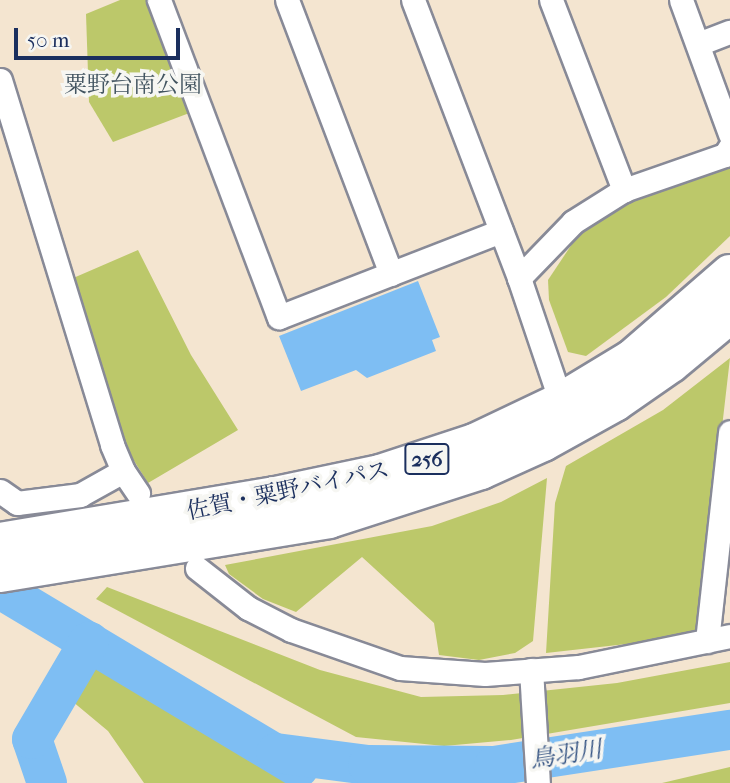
<!DOCTYPE html>
<meta charset="utf-8">
<style>
body{margin:0}
#map{position:relative;width:730px;height:783px;overflow:hidden;background:#f4e5d0;font-family:"IM FELL French Canon","Noto Serif JP",serif}
div>[style]{position:absolute}
[style*='--x']{left:calc(var(--x)*1px);top:calc(var(--y)*1px);width:calc(var(--w)*1px);rotate:calc(var(--a)*1deg)}
.green>*{inset:0;background:#bcc86a}
.water>*{inset:0;background:#7ebef3}
.river>*{height:40px;margin:-20px;padding:0 20px;transform-origin:20px;border-radius:20px;background:#7ebef3}
.roads{filter:drop-shadow(2px 0 #888a97) drop-shadow(-2px 0 #888a97) drop-shadow(0 2px #888a97) drop-shadow(0 -2px #888a97)}
.street>*{height:23px;margin:-11.5px;padding:0 11.5px;transform-origin:11.5px;border-radius:11.5px;background:#fff}
.highway>*{height:38px;margin:-19px;padding:0 19px;transform-origin:19px;border-radius:19px;background:#fff}
span{translate:-50% -50%;white-space:nowrap;text-align:center;line-height:1.15;-webkit-text-stroke:7px #f6f6f2;paint-order:stroke}
.shield-label span{padding:2px 5px;background:#f6f6f2;border:2px solid;border-radius:5px;-webkit-text-stroke-width:0}
.shield-label{font-size:21px;color:#1b2f5e;font-weight:700}
.park-label{font-size:23px;color:#435561}
.street-label{font-size:23px;color:#1b2f5e}
.water-label{font-size:24px;color:#345383;font-style:italic}
.scale{position:absolute;left:14px;top:28px;width:166px;height:32px;box-sizing:border-box;border:4px solid #1b2f5e;border-top:0;padding-left:9px;font-size:21px;line-height:24px;white-space:nowrap;color:#1b2f5e;-webkit-text-stroke:5px #f6f6f2;paint-order:stroke}
</style>
<div id="map">
<div class="green">
<i style="clip-path:polygon(120px 0,146px 0,192px 112px,113px 142px,89px 102px,86px 14px)"></i>
<i style="clip-path:polygon(730px 165px,730px 236px,666px 297px,586px 356px,568px 352px,549px 300px,548px 280px,580px 232px,642px 194px)"></i>
<i style="clip-path:polygon(138px 250px,191px 355px,238px 430px,148px 483px,119px 437px,71px 279px)"></i>
<i style="clip-path:polygon(730px 358px,698px 636px,546px 653px,555px 503px,566px 466px,663px 410px)"></i>
<i style="clip-path:polygon(547px 478px,533px 641px,515px 653px,479px 660px,439px 655px,434px 623px,362px 557px,296px 612px,263px 599px,229px 574px,225px 565px,432px 526px,501px 502px)"></i>
<i style="clip-path:polygon(107px 587px,320px 670px,421px 697px,503px 695px,617px 683px,730px 662px,730px 703px,511px 740px,444px 746px,356px 737px,96px 599px)"></i>
<i style="clip-path:polygon(93px 666px,219px 726px,311px 783px,144px 783px,108px 731px,72px 701px)"></i>
<i style="clip-path:polygon(730px 767px,730px 783px,662px 783px)"></i>
</div>
<div class="water">
<i style="clip-path:polygon(418px 281px,440px 337px,432px 340px,436px 351px,367px 378px,356px 370px,301px 391px,279px 336px)"></i>
</div>
<div class="river">
<i style="--x:0;--y:589;--w:348;--a:30.9"></i>
<i style="--x:276;--y:753;--w:93;--a:7.4"></i>
<i style="--x:368;--y:765;--w:126;--a:0.5"></i>
<i style="--x:494;--y:766;--w:239;--a:-8.7"></i>
<i style="--x:47;--y:783;--w:46;--a:-108.8"></i>
<i style="--x:32;--y:739;--w:113;--a:-59.6"></i>
</div>
<div class="roads">
<div class="street">
<i style="--x:159;--y:0;--w:339;--a:69.3"></i>
<i style="--x:279;--y:317;--w:238;--a:-21.2"></i>
<i style="--x:287;--y:0;--w:293;--a:69.2"></i>
<i style="--x:413;--y:0;--w:298;--a:69.1"></i>
<i style="--x:551;--y:0;--w:204;--a:69"></i>
<i style="--x:681;--y:0;--w:143;--a:69.9"></i>
<i style="--x:698;--y:44;--w:34;--a:-21"></i>
<i style="--x:0;--y:80;--w:382;--a:72.9"></i>
<i style="--x:112;--y:445;--w:28;--a:67"></i>
<i style="--x:123;--y:471;--w:27;--a:56"></i>
<i style="--x:561;--y:402;--w:131;--a:-108.7"></i>
<i style="--x:519;--y:278;--w:78;--a:-46"></i>
<i style="--x:573;--y:222;--w:60;--a:-32.1"></i>
<i style="--x:624;--y:190;--w:107;--a:-19.1"></i>
<i style="--x:725;--y:155;--w:9;--a:-58"></i>
<i style="--x:0;--y:491;--w:21;--a:35"></i>
<i style="--x:17;--y:503;--w:64;--a:-7.2"></i>
<i style="--x:80;--y:495;--w:49;--a:-29.2"></i>
<i style="--x:197;--y:568;--w:65;--a:38.1"></i>
<i style="--x:248;--y:608;--w:48;--a:27.1"></i>
<i style="--x:291;--y:630;--w:115;--a:19.2"></i>
<i style="--x:400;--y:668;--w:85;--a:4"></i>
<i style="--x:485;--y:674;--w:94;--a:-4.3"></i>
<i style="--x:579;--y:667;--w:154;--a:-11.6"></i>
<i style="--x:707;--y:641;--w:210;--a:-83.7"></i>
<i style="--x:531;--y:670;--w:113;--a:86.5"></i>
</div>
<div class="highway">
<i style="--x:0;--y:542;--w:279;--a:-9.5"></i>
<i style="--x:275;--y:496;--w:107;--a:-11.8"></i>
<i style="--x:380;--y:474;--w:100;--a:-18.1"></i>
<i style="--x:475;--y:443;--w:95;--a:-25.5"></i>
<i style="--x:561;--y:402;--w:83;--a:-31.2"></i>
<i style="--x:632;--y:359;--w:130;--a:-40.9"></i>
<i style="--x:0;--y:573;--w:333;--a:-9.3"></i>
<i style="--x:329;--y:519;--w:160;--a:-17.9"></i>
<i style="--x:481;--y:470;--w:68;--a:-24.3"></i>
<i style="--x:543;--y:442;--w:82;--a:-29.1"></i>
<i style="--x:615;--y:402;--w:68;--a:-34.9"></i>
<i style="--x:671;--y:363;--w:77;--a:-39.7"></i>
</div>
</div>
<div class="shield-label">
<span style="left:427px;top:459px">256</span>
</div>
<div class="park-label">
<span style="left:133px;top:85px">粟野台南公園</span>
</div>
<div class="street-label">
<span style="left:288px;top:491px;rotate:-12deg">佐賀・粟野バイパス</span>
</div>
<div class="water-label">
<span style="left:566px;top:755px;rotate:-9deg">鳥羽川</span>
</div>
<div class="scale">50 m</div>
</div>
